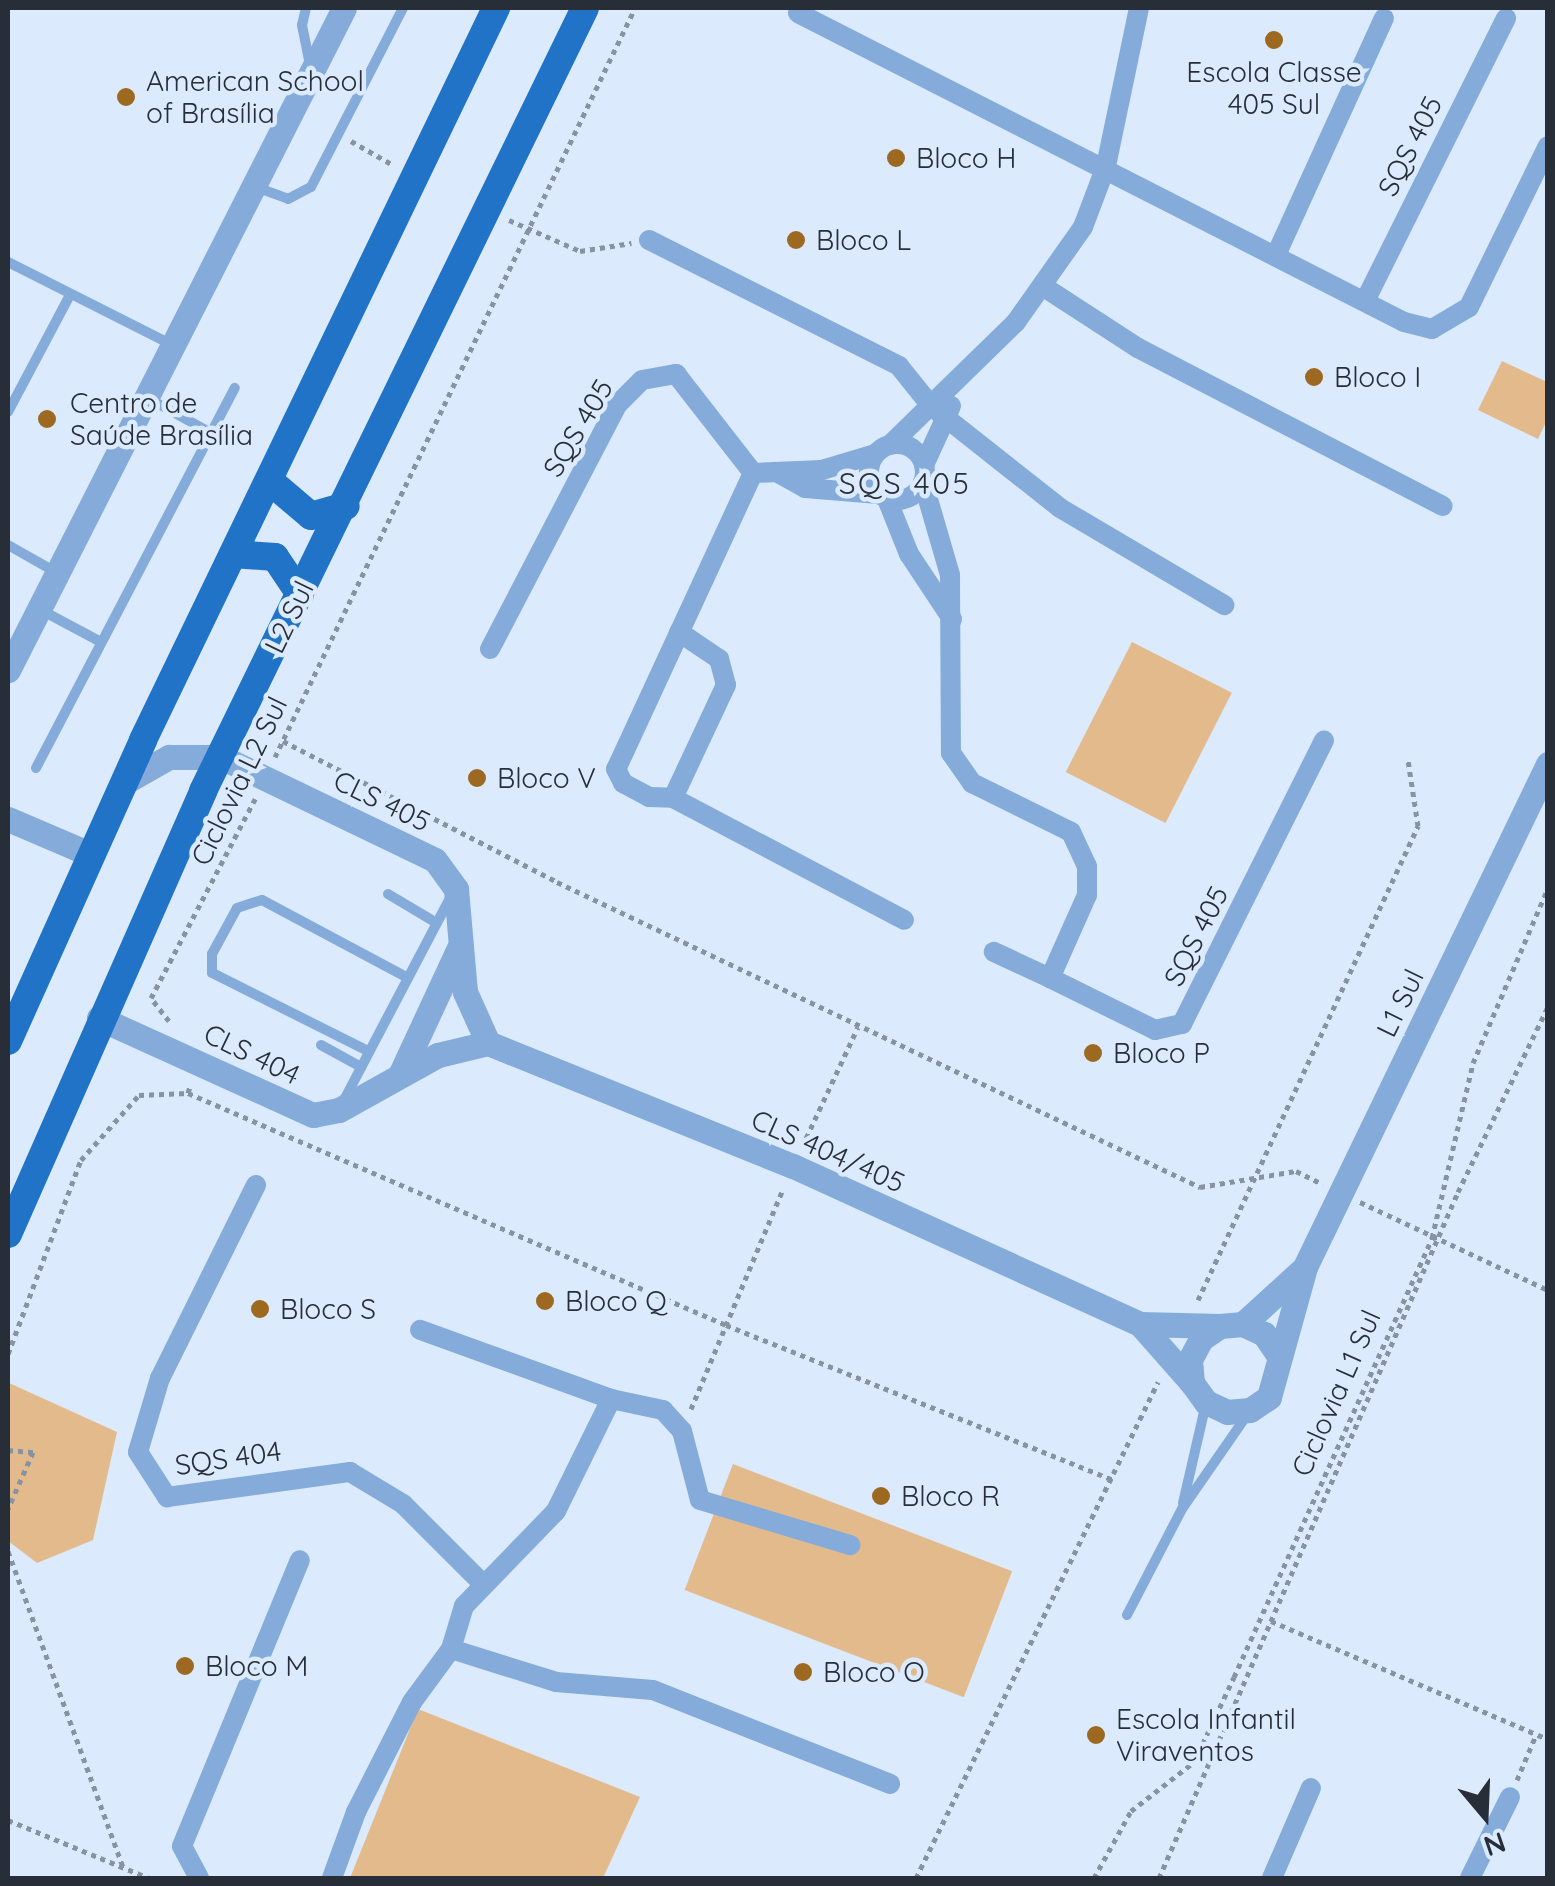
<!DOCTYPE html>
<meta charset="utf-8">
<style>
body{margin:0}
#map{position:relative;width:1555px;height:1886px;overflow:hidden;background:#dbeafc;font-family:Quicksand,sans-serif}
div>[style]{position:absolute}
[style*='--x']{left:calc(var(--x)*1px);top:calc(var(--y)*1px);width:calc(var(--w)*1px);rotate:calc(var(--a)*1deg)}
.green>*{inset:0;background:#e3ba8c;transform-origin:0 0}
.path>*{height:5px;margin-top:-2.5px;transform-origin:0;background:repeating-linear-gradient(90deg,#8893a1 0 5px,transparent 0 10px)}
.service>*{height:10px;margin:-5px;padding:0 5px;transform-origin:5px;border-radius:5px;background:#84abd9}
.minor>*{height:20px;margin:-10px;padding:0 10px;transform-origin:10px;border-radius:10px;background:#84abd9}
.minor>.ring{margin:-10px;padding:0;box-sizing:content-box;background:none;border:20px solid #84abd9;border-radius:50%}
.tertiary>*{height:25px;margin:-12.5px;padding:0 12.5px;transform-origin:12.5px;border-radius:12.5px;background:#84abd9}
.primary>*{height:28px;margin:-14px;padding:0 14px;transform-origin:14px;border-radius:14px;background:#2073c6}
.dots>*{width:28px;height:28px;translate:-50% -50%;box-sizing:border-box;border:5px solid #dbeafc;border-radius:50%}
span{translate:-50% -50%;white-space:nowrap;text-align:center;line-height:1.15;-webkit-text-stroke:9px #dbeafc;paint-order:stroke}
.poi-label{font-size:28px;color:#272e37}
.left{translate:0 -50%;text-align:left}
.street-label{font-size:28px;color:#272e37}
.neighbourhood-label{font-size:30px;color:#272e37;letter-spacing:2.5px}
.frame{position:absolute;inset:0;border:10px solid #272e37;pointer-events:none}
.north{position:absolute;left:1435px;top:1766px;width:100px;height:100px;-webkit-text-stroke:8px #dbeafc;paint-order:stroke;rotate:161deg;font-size:28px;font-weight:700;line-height:40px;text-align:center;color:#272e37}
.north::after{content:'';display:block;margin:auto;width:35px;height:45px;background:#272e37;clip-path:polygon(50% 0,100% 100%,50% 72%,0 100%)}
</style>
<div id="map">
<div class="green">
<i style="clip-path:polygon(1502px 361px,1547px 382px,1547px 420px,1538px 439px,1478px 410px)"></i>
<i style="left:1132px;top:642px;width:112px;height:146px;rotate:27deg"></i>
<i style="clip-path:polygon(9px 1383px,117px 1432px,93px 1540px,37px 1563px,8px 1541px)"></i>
<i style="left:733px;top:1464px;width:299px;height:135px;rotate:21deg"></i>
<i style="clip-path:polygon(418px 1709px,640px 1797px,603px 1878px,350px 1878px)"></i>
</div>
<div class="path">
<i style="--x:351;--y:141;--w:48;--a:29.7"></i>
<i style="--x:509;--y:220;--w:77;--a:23.6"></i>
<i style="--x:580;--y:251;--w:52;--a:-8.9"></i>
<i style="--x:283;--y:741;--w:308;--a:27.2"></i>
<i style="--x:557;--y:882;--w:712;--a:25.38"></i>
<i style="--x:1200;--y:1187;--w:97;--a:-9.5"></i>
<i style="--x:1296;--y:1171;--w:30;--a:26"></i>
<i style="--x:275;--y:757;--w:831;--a:-64.33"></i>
<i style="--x:169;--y:1021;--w:29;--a:-128"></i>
<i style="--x:151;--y:998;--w:225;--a:-62.4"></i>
<i style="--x:188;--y:1093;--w:586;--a:23.33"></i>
<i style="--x:726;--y:1325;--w:416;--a:21.8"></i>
<i style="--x:802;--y:1147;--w:132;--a:-65"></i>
<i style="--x:1360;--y:1202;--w:208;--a:25.1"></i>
<i style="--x:1198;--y:1300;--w:523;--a:-65.1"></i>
<i style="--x:1418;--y:826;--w:67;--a:-98.6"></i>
<i style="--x:8;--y:1354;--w:207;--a:-69.4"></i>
<i style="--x:81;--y:1160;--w:87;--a:-48.3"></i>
<i style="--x:139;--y:1095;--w:49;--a:-2.3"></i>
<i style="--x:188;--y:1093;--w:7;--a:-74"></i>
<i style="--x:691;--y:1409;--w:238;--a:-67.3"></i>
<i style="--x:8;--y:1450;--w:25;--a:5"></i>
<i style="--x:33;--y:1452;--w:62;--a:113.7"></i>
<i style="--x:8;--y:1551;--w:336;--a:70"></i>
<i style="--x:1271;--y:1621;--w:301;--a:23.1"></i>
<i style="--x:1517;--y:1780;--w:49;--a:-67.1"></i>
<i style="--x:8;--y:1820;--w:152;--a:22.4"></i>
<i style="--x:916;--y:1878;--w:552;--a:-63.99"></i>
<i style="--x:1094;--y:1878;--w:77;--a:-61.1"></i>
<i style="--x:1131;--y:1811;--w:80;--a:-37.9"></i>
<i style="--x:1194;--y:1762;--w:94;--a:-64.8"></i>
<i style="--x:1234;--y:1677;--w:482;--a:-65.7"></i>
<i style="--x:1432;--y:1238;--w:180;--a:-76.8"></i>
<i style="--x:1473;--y:1063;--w:190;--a:-66.8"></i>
<i style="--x:1159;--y:1878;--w:748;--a:-66.45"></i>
<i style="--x:1458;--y:1192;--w:206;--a:-64.1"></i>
</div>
<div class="service">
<i style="--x:306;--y:8;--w:17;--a:103"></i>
<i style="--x:302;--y:25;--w:41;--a:78.7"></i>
<i style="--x:253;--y:186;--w:37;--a:20"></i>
<i style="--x:288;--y:199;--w:26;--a:-28"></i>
<i style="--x:311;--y:187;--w:201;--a:-62.8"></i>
<i style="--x:8;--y:262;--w:182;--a:26.8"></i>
<i style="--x:146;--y:397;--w:74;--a:29"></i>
<i style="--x:8;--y:412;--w:130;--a:-62.1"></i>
<i style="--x:8;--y:545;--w:53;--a:29.5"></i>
<i style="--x:41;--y:610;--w:68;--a:28.1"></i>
<i style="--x:36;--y:768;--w:429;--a:-62.4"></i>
<i style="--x:388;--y:894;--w:55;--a:30.8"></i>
<i style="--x:321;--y:1045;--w:46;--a:28.8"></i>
<i style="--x:368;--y:1051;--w:174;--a:-153.4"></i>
<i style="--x:212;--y:973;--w:19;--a:-90"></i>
<i style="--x:212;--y:954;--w:52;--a:-61.5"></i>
<i style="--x:237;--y:908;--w:26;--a:-18"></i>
<i style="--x:262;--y:900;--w:163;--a:28.1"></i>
<i style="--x:344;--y:1100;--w:228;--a:-62.3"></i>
<i style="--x:1183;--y:1503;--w:103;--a:-77"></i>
<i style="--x:1127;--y:1615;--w:119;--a:-62.6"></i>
<i style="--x:1182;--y:1509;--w:114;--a:-55.3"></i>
</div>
<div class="minor">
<i style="--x:798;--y:13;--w:680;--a:27.02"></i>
<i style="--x:1404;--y:322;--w:29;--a:14"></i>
<i style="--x:1432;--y:329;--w:43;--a:-30.7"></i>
<i style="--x:1469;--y:307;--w:179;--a:-63.9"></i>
<i style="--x:649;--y:240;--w:280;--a:26.7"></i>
<i style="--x:899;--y:366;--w:51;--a:51.3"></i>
<i style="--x:931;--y:406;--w:164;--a:38.3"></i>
<i style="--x:1060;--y:508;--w:191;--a:30.6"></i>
<i style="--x:1276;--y:255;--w:260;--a:-65.5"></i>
<i style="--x:1044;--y:287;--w:112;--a:33"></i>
<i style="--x:1138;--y:348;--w:343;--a:27.4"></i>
<i style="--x:1365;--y:301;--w:316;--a:-63.5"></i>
<i class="ring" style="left:869px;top:444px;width:36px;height:36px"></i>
<i style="--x:890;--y:445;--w:176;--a:-44.3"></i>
<i style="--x:1016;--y:322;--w:116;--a:-54.8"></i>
<i style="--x:1083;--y:227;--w:65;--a:-69.3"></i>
<i style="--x:1106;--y:166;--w:161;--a:-78.2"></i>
<i style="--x:875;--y:454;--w:55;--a:163.2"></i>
<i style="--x:822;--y:470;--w:69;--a:177.5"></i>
<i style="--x:753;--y:473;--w:326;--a:114.8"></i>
<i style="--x:616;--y:769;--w:16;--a:63"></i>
<i style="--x:623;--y:783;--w:30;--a:28"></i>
<i style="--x:649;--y:797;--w:24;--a:2"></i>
<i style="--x:673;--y:798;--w:261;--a:27.8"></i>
<i style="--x:924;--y:465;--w:65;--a:-65.4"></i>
<i style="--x:780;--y:474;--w:29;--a:29"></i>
<i style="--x:805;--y:488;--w:74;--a:4.6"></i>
<i style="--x:923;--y:482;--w:97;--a:73.8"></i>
<i style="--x:950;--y:575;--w:178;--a:89.7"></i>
<i style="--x:951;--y:753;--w:37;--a:55"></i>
<i style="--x:972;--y:783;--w:110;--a:26.3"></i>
<i style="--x:1071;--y:832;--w:38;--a:65"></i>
<i style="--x:1087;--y:866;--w:29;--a:90"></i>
<i style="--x:1087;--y:895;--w:91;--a:114"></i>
<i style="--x:1050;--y:978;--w:62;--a:-155.1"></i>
<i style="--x:887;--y:499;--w:59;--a:68.2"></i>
<i style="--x:909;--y:554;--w:78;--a:56.5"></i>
<i style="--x:490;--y:649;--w:275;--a:-62.5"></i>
<i style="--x:617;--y:405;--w:35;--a:-45"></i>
<i style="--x:642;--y:380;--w:35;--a:-10"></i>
<i style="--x:676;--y:374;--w:125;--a:52.1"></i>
<i style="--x:673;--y:798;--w:125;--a:-64.9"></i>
<i style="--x:726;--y:685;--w:27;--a:-105"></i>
<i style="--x:719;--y:659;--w:48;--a:-146"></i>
<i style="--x:1050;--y:978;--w:117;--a:26.3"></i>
<i style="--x:1155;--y:1030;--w:28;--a:-13"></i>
<i style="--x:1182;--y:1024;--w:317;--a:-63.4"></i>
<i style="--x:256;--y:1185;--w:216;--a:116.4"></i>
<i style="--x:160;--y:1378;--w:77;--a:106.6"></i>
<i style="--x:138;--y:1452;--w:54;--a:57.2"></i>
<i style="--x:167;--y:1497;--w:185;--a:-7.8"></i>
<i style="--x:350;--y:1472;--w:62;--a:31.1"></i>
<i style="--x:403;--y:1504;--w:110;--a:45"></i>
<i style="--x:611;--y:1399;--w:53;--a:11.9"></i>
<i style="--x:663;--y:1410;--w:28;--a:48"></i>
<i style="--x:682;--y:1431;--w:71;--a:75.4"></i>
<i style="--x:700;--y:1500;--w:157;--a:16.7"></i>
<i style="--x:451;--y:1649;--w:110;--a:17.4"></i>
<i style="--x:556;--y:1682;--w:97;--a:4.7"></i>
<i style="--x:653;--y:1690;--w:255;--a:21.6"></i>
<i style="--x:199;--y:1878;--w:36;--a:-118"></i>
<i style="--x:182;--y:1846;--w:309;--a:-67.6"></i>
<i style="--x:332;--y:1878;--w:70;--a:-70"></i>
<i style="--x:356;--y:1812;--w:123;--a:-63"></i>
<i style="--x:412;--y:1702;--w:66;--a:-53.7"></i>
<i style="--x:451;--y:1649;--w:45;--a:-73.2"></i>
<i style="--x:464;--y:1606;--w:132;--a:-45.9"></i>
<i style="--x:556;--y:1511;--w:125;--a:-63.8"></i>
<i style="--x:611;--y:1399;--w:203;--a:-160.1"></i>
<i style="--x:1272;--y:1878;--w:98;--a:-66.6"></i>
<i style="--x:1470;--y:1878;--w:90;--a:-63.7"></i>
</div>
<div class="tertiary">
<i style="--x:8;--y:670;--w:742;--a:-63.09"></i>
<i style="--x:123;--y:783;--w:53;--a:-29.5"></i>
<i style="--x:169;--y:757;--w:52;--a:0"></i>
<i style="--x:221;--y:757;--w:237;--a:25.7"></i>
<i style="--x:435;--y:860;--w:36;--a:54"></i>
<i style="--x:456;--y:889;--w:103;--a:85"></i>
<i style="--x:465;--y:992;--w:56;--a:65.7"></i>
<i style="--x:8;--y:819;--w:89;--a:23.1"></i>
<i style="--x:99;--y:1018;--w:235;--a:24.4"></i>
<i style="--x:313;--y:1115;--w:26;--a:-11"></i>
<i style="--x:339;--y:1110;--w:113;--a:-29.1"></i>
<i style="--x:438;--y:1055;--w:51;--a:-13.5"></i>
<i style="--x:488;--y:1043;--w:329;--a:22"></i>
<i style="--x:793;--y:1166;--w:381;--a:24.5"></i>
<i style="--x:1140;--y:1324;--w:80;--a:1.4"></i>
<i style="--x:400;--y:1075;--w:140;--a:-65.1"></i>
<i style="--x:1140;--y:1324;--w:79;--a:48.6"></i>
<i style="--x:1243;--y:1324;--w:79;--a:-42.4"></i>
<i style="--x:1277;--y:1353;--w:23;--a:-124"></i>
<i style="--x:1264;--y:1334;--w:23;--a:-155"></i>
<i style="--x:1243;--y:1324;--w:23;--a:175"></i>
<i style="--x:1220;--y:1326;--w:23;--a:146"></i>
<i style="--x:1201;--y:1339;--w:24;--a:118"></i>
<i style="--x:1190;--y:1360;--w:23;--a:85"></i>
<i style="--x:1192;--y:1383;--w:24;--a:54"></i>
<i style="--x:1206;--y:1402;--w:23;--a:25"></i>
<i style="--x:1227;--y:1412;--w:23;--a:-5"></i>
<i style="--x:1250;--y:1410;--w:23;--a:-34"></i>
<i style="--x:1269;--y:1397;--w:135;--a:-74.5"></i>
<i style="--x:1305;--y:1267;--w:559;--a:-64.21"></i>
</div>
<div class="primary">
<i style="--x:271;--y:482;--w:52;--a:40.4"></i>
<i style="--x:311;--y:516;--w:36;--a:-16"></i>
<i style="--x:233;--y:554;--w:42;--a:4.1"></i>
<i style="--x:275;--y:557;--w:45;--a:56"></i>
<i style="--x:8;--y:1041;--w:330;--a:-65.8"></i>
<i style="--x:143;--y:740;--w:813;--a:-64.25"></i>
<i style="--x:8;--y:1234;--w:484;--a:-66.2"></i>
<i style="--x:203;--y:791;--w:871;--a:-63.99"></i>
</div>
<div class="dots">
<i style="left:1274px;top:40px;background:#9d6820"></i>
<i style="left:126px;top:97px;background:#9d6820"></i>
<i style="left:896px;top:158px;background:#9d6820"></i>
<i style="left:796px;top:240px;background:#9d6820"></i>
<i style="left:1314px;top:377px;background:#9d6820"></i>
<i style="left:47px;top:419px;background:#9d6820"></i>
<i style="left:477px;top:778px;background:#9d6820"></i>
<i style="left:1093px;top:1053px;background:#9d6820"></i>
<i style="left:545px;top:1301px;background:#9d6820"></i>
<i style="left:260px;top:1309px;background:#9d6820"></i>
<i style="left:881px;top:1496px;background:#9d6820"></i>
<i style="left:185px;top:1666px;background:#9d6820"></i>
<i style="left:803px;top:1672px;background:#9d6820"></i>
<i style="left:1096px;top:1735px;background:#9d6820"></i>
</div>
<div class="poi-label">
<span style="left:1274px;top:88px">Escola Classe<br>405 Sul</span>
<span class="left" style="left:146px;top:97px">American School<br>of Brasília</span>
<span class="left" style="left:916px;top:158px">Bloco H</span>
<span class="left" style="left:816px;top:240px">Bloco L</span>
<span class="left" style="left:1334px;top:377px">Bloco I</span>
<span class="left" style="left:70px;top:419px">Centro de<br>Saúde Brasília</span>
<span class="left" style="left:497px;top:778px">Bloco V</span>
<span class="left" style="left:1113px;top:1053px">Bloco P</span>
<span class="left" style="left:565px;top:1301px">Bloco Q</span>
<span class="left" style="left:280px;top:1309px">Bloco S</span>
<span class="left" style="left:901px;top:1496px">Bloco R</span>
<span class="left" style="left:205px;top:1666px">Bloco M</span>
<span class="left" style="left:823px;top:1672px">Bloco O</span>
<span class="left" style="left:1116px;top:1735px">Escola Infantil<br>Viraventos</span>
</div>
<div class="street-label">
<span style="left:1410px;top:146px;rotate:-63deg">SQS 405</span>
<span style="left:578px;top:428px;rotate:-59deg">SQS 405</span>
<span style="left:289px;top:617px;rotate:-64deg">L2 Sul</span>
<span style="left:239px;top:781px;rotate:-64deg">Ciclovia L2 Sul</span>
<span style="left:382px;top:801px;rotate:26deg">CLS 405</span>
<span style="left:1196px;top:936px;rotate:-63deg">SQS 405</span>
<span style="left:1400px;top:1003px;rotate:-64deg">L1 Sul</span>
<span style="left:252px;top:1054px;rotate:26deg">CLS 404</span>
<span style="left:828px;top:1151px;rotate:24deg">CLS 404/405</span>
<span style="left:1336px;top:1393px;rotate:-66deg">Ciclovia L1 Sul</span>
<span style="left:228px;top:1458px;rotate:-8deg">SQS 404</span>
</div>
<div class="neighbourhood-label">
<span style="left:905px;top:483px">SQS 405</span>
</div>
<div class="frame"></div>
<div class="north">N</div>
</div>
